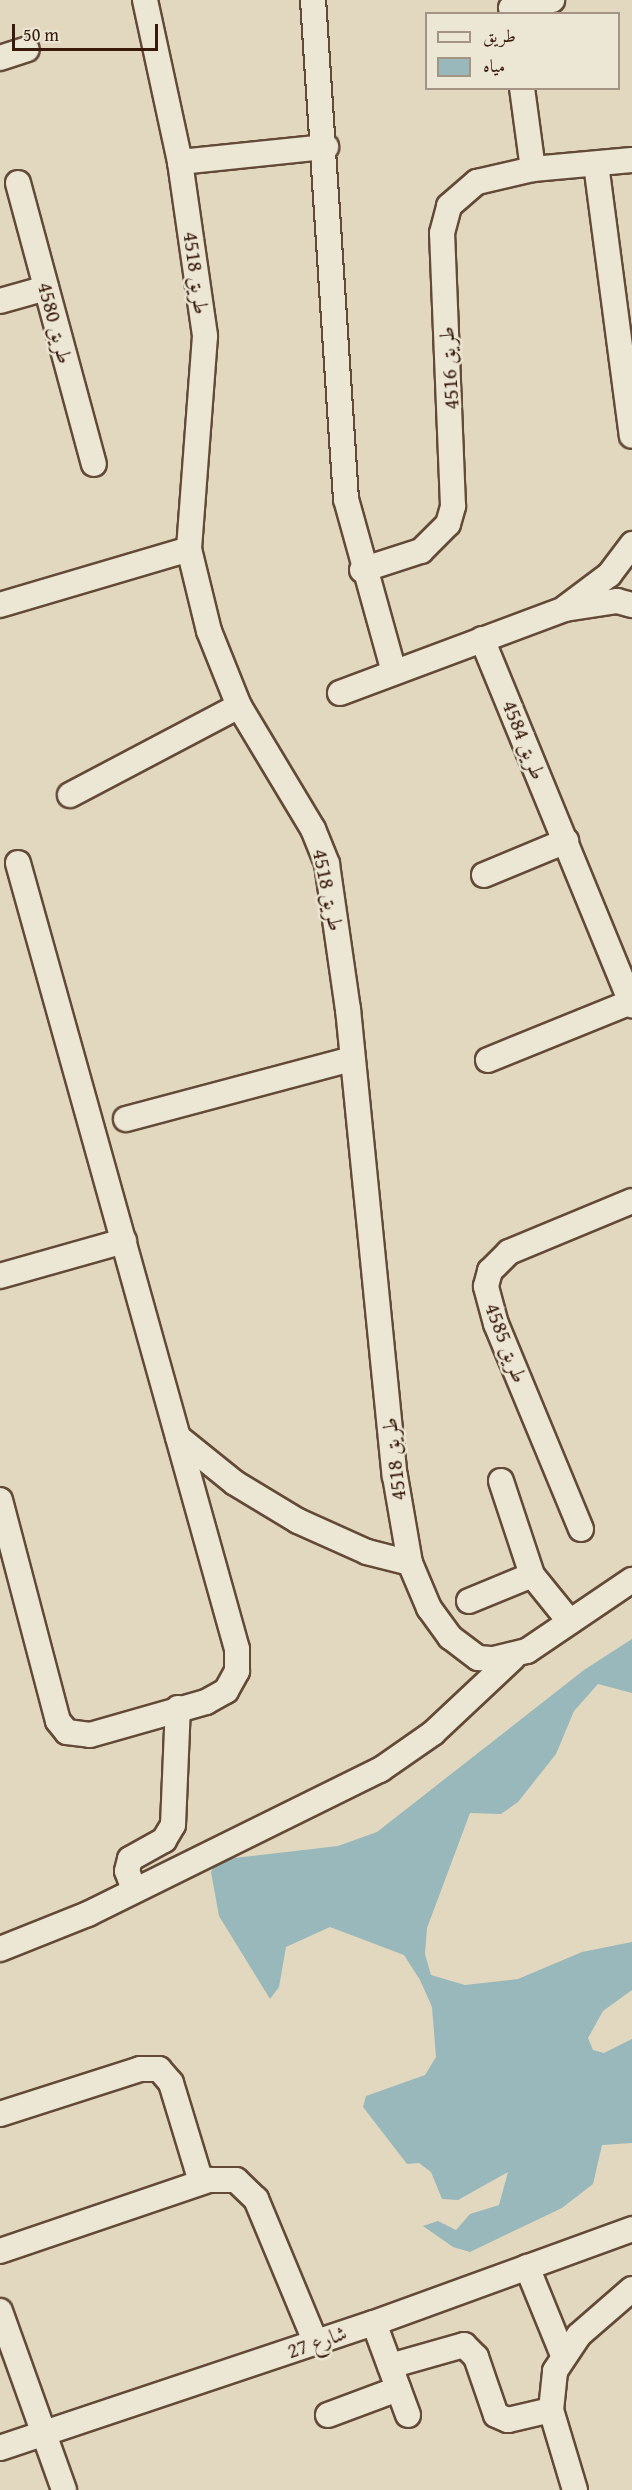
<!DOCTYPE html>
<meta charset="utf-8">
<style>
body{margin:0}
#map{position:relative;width:632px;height:2490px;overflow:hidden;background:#e2d8bf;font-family:"Gentium Book Plus",Amiri,serif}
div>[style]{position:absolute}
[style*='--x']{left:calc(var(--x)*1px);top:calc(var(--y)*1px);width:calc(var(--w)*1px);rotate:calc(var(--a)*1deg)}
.water>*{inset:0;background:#98b8bb}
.roads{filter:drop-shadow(2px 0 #634a37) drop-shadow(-2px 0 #634a37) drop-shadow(0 2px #634a37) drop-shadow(0 -2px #634a37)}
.minor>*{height:24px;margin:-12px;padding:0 12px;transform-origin:12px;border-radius:12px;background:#ece6d5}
span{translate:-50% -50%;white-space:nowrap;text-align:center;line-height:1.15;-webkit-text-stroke:5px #ece6d5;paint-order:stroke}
.street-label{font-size:21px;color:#391a0a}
.legend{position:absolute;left:425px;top:12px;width:195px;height:78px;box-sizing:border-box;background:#ece6d5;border:2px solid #a49484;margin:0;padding:8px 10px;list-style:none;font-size:18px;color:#391a0a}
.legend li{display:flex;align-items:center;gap:12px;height:30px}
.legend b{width:30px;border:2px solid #a49484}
.scale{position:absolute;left:12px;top:24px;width:146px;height:27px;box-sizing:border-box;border:3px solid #391a0a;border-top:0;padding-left:8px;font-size:18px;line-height:21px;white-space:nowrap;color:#391a0a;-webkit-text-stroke:4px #ece6d5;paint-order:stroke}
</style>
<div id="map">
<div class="water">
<i style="clip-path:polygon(632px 1639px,632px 1693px,598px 1684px,574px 1711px,556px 1754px,518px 1802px,501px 1814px,470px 1813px,427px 1928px,425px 1954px,431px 1975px,465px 1985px,518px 1979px,582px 1952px,632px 1942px,632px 1990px,603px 2011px,588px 2038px,593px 2050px,604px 2053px,632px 2039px,632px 2143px,602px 2145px,593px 2184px,562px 2208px,470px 2252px,453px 2247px,423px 2226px,438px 2221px,456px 2230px,470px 2214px,499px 2205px,508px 2172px,458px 2200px,442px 2199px,431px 2172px,419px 2163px,407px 2164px,363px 2107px,366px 2096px,425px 2075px,436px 2057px,432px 2007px,420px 1980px,404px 1955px,330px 1927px,286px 1947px,279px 1987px,270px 1999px,219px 1916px,211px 1872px,217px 1860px,338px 1846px,377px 1832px,584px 1670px)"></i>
</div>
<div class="roads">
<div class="minor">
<i style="--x:145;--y:0;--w:166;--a:77.8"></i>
<i style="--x:180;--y:162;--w:176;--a:81.8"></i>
<i style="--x:205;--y:336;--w:214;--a:94.3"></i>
<i style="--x:189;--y:549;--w:84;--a:76.3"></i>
<i style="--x:209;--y:631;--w:81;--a:68.2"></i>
<i style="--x:239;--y:706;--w:144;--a:59"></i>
<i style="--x:313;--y:829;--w:38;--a:68"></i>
<i style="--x:327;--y:864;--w:147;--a:81.8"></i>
<i style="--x:348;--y:1009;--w:469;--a:84.3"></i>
<i style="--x:395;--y:1476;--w:88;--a:80.2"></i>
<i style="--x:410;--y:1563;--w:49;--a:67.1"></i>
<i style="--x:429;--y:1608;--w:36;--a:54"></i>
<i style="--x:450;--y:1637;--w:35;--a:37"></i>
<i style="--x:478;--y:1658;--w:16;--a:4"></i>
<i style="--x:494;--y:1659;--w:34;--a:-14"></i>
<i style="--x:527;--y:1651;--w:127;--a:-34.1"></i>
<i style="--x:313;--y:0;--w:500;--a:86.22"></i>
<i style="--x:346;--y:499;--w:180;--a:74.5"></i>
<i style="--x:511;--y:8;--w:42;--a:-11"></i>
<i style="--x:0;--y:58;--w:28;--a:-18"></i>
<i style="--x:522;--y:88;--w:82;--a:82.3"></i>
<i style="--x:180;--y:162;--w:147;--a:-5.9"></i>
<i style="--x:596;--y:164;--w:274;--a:82.5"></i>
<i style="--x:18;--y:183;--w:291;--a:74.9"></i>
<i style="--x:0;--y:301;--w:48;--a:-15.8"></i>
<i style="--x:362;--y:570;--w:62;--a:-17.9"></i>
<i style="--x:421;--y:551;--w:38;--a:-45"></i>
<i style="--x:448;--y:524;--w:19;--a:-74"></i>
<i style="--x:453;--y:506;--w:273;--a:-92.3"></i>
<i style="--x:442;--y:233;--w:28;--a:-75"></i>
<i style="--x:449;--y:206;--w:37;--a:-41"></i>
<i style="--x:477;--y:182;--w:57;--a:-13.1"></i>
<i style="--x:533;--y:169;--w:99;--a:-5.2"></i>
<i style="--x:0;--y:605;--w:197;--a:-16.5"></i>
<i style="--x:566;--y:607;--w:54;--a:-36.7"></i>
<i style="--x:609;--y:575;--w:39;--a:-53"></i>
<i style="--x:482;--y:639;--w:396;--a:67.7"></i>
<i style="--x:340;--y:693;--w:240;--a:-20.5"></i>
<i style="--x:565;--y:609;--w:53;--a:-8.7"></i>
<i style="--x:617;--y:601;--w:16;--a:15"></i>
<i style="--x:70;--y:795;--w:191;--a:-27.8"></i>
<i style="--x:484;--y:875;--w:89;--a:-22.5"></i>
<i style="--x:488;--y:1060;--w:154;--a:-22.1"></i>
<i style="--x:126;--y:1119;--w:234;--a:-14.9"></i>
<i style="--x:0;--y:1276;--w:129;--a:-15.8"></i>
<i style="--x:178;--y:1437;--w:73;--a:38.9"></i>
<i style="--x:235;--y:1483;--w:74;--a:31.1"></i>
<i style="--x:298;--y:1521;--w:76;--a:24.2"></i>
<i style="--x:367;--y:1552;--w:44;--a:14.3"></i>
<i style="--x:501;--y:1481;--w:99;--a:71.7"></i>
<i style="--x:532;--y:1575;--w:60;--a:51"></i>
<i style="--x:0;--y:1500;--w:228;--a:75.3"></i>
<i style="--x:58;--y:1721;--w:14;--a:51"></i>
<i style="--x:67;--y:1732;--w:23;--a:7"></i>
<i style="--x:90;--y:1735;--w:121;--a:-15.9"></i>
<i style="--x:206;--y:1702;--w:23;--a:-29"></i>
<i style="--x:226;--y:1691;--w:23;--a:-61"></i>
<i style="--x:237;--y:1671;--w:22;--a:-90"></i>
<i style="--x:237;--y:1649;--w:816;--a:-105.57"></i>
<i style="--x:581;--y:1529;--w:222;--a:-112.5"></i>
<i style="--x:496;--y:1324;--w:39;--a:-105"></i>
<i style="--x:486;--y:1286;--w:16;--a:-75"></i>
<i style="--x:490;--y:1271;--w:27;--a:-45"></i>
<i style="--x:509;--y:1252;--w:133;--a:-22.5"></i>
<i style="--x:469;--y:1601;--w:68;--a:-22.4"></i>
<i style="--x:134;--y:1890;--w:20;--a:-110"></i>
<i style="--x:127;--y:1871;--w:12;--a:-76"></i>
<i style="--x:130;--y:1859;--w:39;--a:-29"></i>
<i style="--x:164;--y:1840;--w:17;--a:-59"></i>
<i style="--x:173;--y:1825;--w:117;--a:-87.6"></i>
<i style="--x:0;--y:1949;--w:95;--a:-21.7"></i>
<i style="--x:88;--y:1914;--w:326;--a:-26.3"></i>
<i style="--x:380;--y:1770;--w:65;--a:-34.9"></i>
<i style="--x:433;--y:1733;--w:110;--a:-43.2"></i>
<i style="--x:0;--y:2114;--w:147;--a:-17.8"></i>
<i style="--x:140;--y:2069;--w:19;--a:0"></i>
<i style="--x:159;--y:2069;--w:18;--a:49"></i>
<i style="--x:171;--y:2083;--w:103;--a:73.1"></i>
<i style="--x:0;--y:2251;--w:221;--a:-18.8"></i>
<i style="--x:209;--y:2180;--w:27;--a:0"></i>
<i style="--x:236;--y:2180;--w:28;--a:44"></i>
<i style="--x:256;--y:2199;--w:156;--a:67.4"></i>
<i style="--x:527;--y:2267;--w:95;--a:67.8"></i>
<i style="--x:0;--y:2311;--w:190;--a:70.3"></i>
<i style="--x:374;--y:2323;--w:98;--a:69.7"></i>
<i style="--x:390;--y:2366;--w:77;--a:-15.8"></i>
<i style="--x:464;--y:2345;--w:17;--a:45"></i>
<i style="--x:476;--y:2357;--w:61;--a:71"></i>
<i style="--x:496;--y:2415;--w:13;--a:23"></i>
<i style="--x:508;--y:2420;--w:44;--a:-13.1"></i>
<i style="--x:328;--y:2415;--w:75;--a:-20.4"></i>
<i style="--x:0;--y:2448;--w:394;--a:-18.5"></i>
<i style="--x:374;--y:2323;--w:275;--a:-20"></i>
<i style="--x:575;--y:2490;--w:84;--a:-106.7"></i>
<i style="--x:551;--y:2410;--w:39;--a:-84"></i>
<i style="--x:555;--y:2371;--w:43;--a:-56.3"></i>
<i style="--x:579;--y:2335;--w:70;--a:-41"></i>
</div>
</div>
<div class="street-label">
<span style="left:196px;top:273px;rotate:82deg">طريق 4518</span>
<span style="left:55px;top:323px;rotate:75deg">طريق 4580</span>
<span style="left:449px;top:368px;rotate:-94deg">طريق 4516</span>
<span style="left:524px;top:740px;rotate:68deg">طريق 4584</span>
<span style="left:328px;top:890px;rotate:78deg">طريق 4518</span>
<span style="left:506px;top:1343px;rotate:69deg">طريق 4585</span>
<span style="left:394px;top:1459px;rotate:-97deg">طريق 4518</span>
<span style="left:317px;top:2342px;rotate:-19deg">شارع 27</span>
</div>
<ul class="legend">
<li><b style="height:8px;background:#ece6d5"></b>طريق</li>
<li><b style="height:16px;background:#98b8bb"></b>مياه</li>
</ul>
<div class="scale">50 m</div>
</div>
